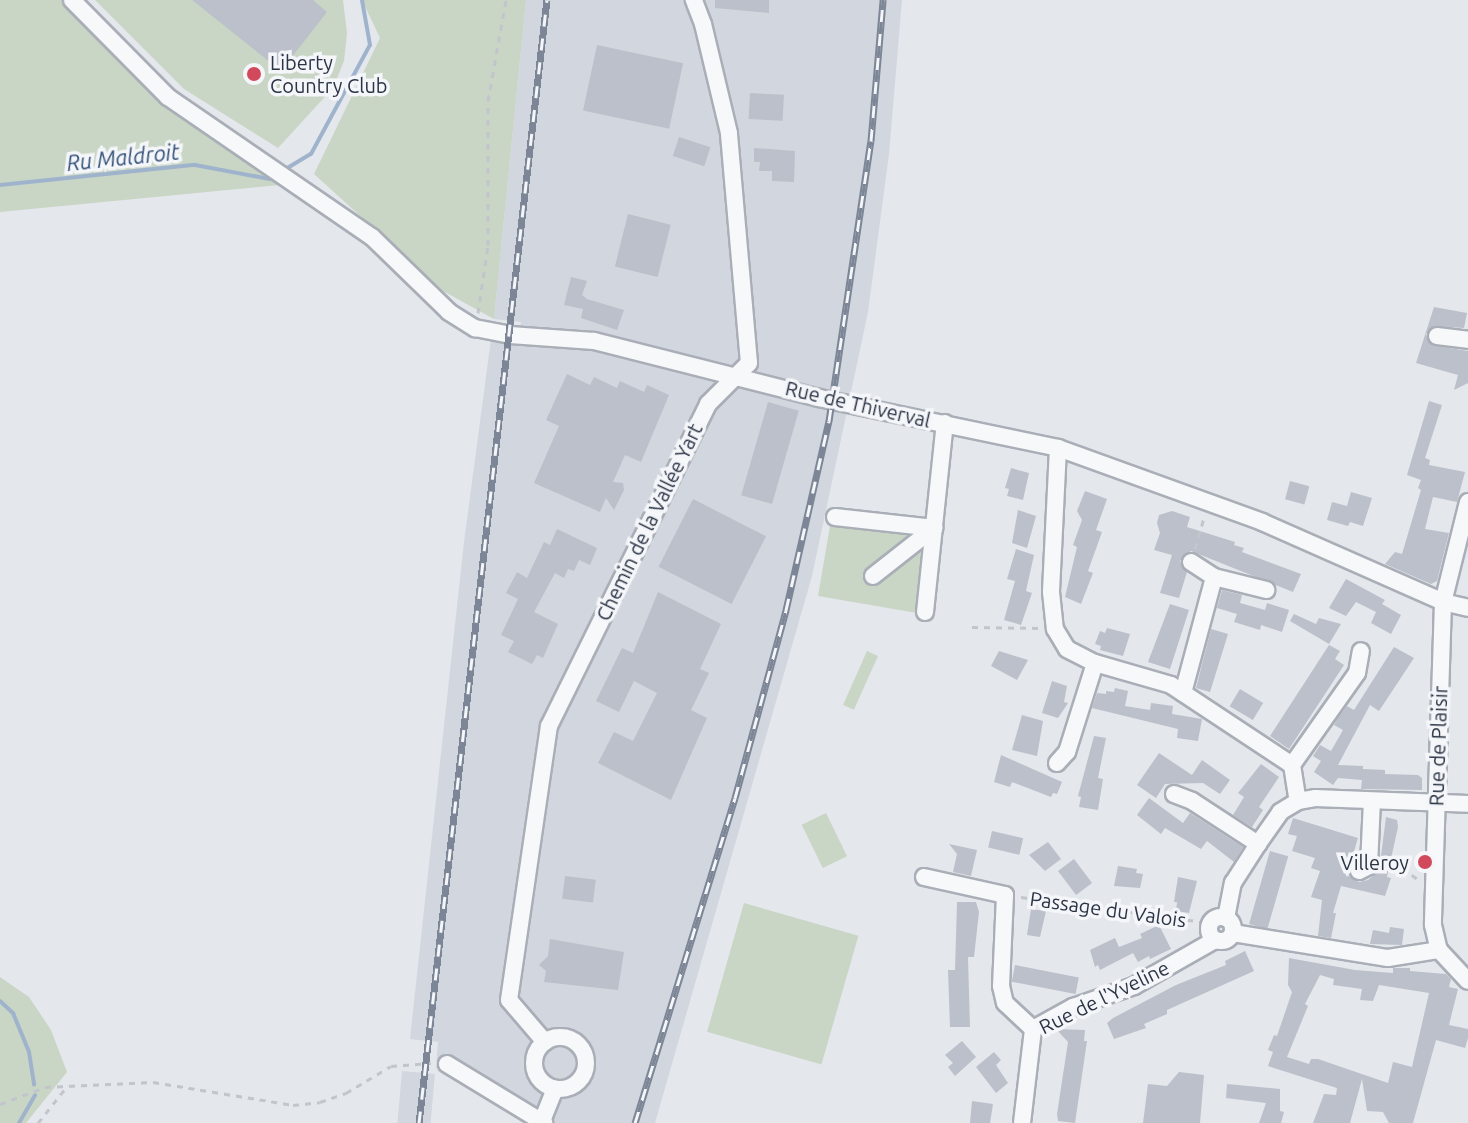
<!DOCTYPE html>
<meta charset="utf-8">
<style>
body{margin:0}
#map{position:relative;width:1468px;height:1123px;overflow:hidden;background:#e4e7ec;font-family:Ubuntu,sans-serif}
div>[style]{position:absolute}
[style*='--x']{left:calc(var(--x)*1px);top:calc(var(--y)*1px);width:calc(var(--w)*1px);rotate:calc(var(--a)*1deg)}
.built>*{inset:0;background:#d2d6de;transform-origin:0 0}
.green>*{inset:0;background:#c9d6c5;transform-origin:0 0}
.stream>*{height:4px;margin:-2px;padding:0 2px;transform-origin:2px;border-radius:2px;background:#9fb4cc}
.building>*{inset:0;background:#bbc0ca;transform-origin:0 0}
.path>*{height:3px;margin-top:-1.5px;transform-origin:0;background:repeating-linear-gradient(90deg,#c2c5cb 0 6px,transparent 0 12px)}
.roads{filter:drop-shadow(2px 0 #a9aeb7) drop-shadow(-2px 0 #a9aeb7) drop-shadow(0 2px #a9aeb7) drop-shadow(0 -2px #a9aeb7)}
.minor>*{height:16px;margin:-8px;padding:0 8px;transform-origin:8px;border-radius:8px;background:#f7f8fa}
.minor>.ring{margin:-8px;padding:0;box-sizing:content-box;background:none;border:16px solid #f7f8fa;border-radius:50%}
.rail>*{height:7px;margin-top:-3.5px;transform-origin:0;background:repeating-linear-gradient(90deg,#f4f6f9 0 12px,#7d8696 0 24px);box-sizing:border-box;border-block:2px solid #7d8696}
.dots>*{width:22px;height:22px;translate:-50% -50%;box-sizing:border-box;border:4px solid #f4f6f9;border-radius:50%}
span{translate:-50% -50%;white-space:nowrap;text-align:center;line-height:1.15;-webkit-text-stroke:7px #f4f6f9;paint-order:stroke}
.poi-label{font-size:20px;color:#2b3445}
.left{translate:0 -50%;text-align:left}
.right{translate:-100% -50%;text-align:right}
.street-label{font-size:20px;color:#2b3445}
.water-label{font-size:22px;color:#34527a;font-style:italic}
</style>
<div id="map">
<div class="built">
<i style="clip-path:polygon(526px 0,902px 0,889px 154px,868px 312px,812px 576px,655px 1123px,525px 1123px,436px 1068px,438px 1042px,410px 1039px,464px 542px,491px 339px,518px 342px,521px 322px,494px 319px)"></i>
<i style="left:402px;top:1071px;width:33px;height:52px;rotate:5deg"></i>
</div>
<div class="green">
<i style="clip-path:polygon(0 0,73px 0,152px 82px,276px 171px,279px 185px,0 212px)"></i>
<i style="clip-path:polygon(95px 0,343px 0,347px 33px,344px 61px,333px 88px,278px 148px,184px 89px)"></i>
<i style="clip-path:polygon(362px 0,526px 0,494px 319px,443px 291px,314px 174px,380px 38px)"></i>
<i style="clip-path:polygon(831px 520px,908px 533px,927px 557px,917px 613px,818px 596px)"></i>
<i style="left:867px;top:651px;width:12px;height:59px;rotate:24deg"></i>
<i style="left:826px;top:813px;width:48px;height:27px;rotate:64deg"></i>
<i style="left:744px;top:903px;width:119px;height:134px;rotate:16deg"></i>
<i style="clip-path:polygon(0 977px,29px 997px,51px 1030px,67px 1072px,26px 1123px,0 1123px)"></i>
</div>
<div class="stream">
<i style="--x:284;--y:170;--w:31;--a:-31"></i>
<i style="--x:311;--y:154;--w:124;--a:-61.6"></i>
<i style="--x:370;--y:45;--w:46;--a:-100.1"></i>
<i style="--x:0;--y:185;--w:196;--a:-5.9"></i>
<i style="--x:195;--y:165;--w:76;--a:10.6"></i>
<i style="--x:270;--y:179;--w:7;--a:-34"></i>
<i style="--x:0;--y:1001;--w:18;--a:43"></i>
<i style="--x:13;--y:1013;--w:42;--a:67.7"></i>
<i style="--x:29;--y:1052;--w:33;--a:81"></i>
<i style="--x:19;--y:1123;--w:32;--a:-60"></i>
</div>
<div class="building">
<i style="clip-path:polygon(192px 0,313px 0,327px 12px,281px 71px)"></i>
<i style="clip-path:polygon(715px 0,769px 0,769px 13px,715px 8px)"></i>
<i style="left:597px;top:45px;width:88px;height:67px;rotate:12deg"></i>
<i style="left:750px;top:93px;width:34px;height:26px;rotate:3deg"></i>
<i style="left:679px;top:137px;width:33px;height:20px;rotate:18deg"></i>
<i style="clip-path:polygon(754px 148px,795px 151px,794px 182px,772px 181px,772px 171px,759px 171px,760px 162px,754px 162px)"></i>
<i style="left:628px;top:214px;width:44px;height:54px;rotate:14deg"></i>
<i style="clip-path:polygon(571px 277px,587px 281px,582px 295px,587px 299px,624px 310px,617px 330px,581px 318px,583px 309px,564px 305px)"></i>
<i style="clip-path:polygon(1434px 307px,1467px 313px,1464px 328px,1434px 326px,1426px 334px,1431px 345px,1468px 351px,1468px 383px,1454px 390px,1458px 375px,1416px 363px)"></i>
<i style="clip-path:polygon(567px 374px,590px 385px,594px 377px,617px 388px,620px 381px,644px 392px,647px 385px,669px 395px,641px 462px,625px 455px,613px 482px,623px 483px,624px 490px,614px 510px,606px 498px,600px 512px,534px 483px,559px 426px,546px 420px)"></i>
<i style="clip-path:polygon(1429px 401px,1442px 405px,1425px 458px,1430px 460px,1429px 465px,1465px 472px,1457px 502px,1433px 497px,1425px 529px,1449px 533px,1437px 581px,1431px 584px,1385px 564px,1395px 552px,1402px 554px,1421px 490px,1418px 488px,1421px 480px,1407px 475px)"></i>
<i style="left:768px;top:402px;width:32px;height:97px;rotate:16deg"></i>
<i style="clip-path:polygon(1011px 468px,1029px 473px,1023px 500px,1007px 496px,1009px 489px,1005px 488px)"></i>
<i style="left:1290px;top:481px;width:20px;height:19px;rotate:15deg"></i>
<i style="clip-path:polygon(1085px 491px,1107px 499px,1096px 530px,1102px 532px,1088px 571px,1093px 573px,1081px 604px,1065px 597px,1077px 547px,1073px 545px,1082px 520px,1077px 511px)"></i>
<i style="clip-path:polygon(1351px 492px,1372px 498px,1363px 526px,1350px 522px,1348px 526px,1327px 520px,1332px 502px,1347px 506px)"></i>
<i style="left:693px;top:499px;width:82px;height:76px;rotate:27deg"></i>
<i style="clip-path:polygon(1018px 510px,1036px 516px,1027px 548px,1012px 543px)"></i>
<i style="clip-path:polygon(1172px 511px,1190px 517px,1187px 527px,1235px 542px,1234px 545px,1244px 548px,1242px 552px,1301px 574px,1293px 592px,1191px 551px,1180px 561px,1187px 572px,1179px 598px,1160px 593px,1172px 555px,1154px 550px,1160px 533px,1157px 523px,1159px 515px)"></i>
<i style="clip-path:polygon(557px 529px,597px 548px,590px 565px,579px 560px,574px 571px,568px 569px,564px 578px,555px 573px,534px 612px,558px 624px,543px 658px,537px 655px,532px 664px,508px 652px,514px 641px,501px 635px,518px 599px,506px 593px,517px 572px,527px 578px,544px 542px,550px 545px)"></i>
<i style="clip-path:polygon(1016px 549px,1034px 555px,1026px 591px,1032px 593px,1021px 625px,1004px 620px,1015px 581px,1007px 579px)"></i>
<i style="clip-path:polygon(1346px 579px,1385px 600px,1382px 604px,1401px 615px,1391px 634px,1371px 623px,1376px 612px,1356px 602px,1346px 616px,1329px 608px)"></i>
<i style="clip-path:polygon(1222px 590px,1242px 595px,1240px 603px,1265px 610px,1267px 603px,1289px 610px,1282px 632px,1261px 625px,1260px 630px,1234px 622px,1237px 614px,1217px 608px)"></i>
<i style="clip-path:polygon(658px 592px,721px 624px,700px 669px,709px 673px,691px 710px,707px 718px,671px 800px,598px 763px,614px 732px,633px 741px,657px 693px,634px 681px,619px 712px,596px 701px,622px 648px,633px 653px)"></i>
<i style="clip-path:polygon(1170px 604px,1189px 610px,1170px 669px,1148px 662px)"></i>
<i style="clip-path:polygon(1294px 614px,1316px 624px,1319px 618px,1341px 624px,1329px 644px,1290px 621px)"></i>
<i style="clip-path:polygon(1107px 628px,1130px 634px,1123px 656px,1100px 650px,1101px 646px,1095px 644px,1100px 631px,1105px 633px)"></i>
<i style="clip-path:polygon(1211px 629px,1228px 634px,1210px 692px,1196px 688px)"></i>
<i style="clip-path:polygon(1329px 645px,1340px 651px,1335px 659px,1344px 665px,1289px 749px,1270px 736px)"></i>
<i style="clip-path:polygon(1394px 647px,1414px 658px,1379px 711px,1370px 705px,1338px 765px,1363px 766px,1363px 769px,1385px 770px,1385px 774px,1418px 775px,1422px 778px,1422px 790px,1361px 789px,1362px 780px,1338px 778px,1333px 785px,1314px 772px,1321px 761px,1313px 756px,1320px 745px,1331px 751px,1343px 730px,1334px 725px,1338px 718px,1347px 706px,1354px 710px)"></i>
<i style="clip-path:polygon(999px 651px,1028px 660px,1017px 680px,991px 666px)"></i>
<i style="clip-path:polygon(1052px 681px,1067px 686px,1064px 702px,1068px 703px,1058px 718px,1042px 713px)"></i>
<i style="clip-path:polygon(1115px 688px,1128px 691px,1125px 706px,1150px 710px,1151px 703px,1173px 706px,1172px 714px,1202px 719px,1198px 741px,1177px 738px,1178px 729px,1092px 708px,1097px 693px,1106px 694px,1106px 691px,1114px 692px)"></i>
<i style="left:1240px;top:689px;width:27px;height:20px;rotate:31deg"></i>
<i style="clip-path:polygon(1022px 715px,1043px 721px,1037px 756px,1012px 750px)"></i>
<i style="clip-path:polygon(1094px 736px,1106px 738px,1098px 778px,1103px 779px,1098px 810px,1079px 807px,1081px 797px,1078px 796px)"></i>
<i style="clip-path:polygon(1159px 753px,1195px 777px,1192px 775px,1202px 760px,1230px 780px,1220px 794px,1203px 783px,1165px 784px,1156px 798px,1137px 785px)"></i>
<i style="clip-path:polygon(1001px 755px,1062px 782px,1057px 794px,1053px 793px,1051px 797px,1012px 782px,1010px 787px,994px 782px)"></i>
<i style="clip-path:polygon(1261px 764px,1279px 777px,1259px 807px,1263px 810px,1252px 827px,1233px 815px,1244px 797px,1238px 793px)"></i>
<i style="clip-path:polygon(1149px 798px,1183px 823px,1190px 813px,1243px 847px,1234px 862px,1207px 841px,1201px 849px,1165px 828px,1161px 834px,1137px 815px)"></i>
<i style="clip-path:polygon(1386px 817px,1397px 820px,1398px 827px,1387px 877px,1391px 878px,1385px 896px,1341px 886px,1333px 913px,1336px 913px,1331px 938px,1318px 936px,1322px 900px,1311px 897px,1320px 871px,1311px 868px,1315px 858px,1292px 851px,1297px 836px,1288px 834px,1293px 818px,1358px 838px,1347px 875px,1359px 882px,1368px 880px,1379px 871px)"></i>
<i style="left:992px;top:831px;width:32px;height:17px;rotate:13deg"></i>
<i style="clip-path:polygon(1048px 842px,1061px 859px,1045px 871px,1029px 855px)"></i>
<i style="clip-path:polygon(949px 844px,977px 850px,971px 876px,953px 872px,957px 854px)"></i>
<i style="left:1270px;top:851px;width:19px;height:76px;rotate:16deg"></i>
<i style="left:1074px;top:859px;width:30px;height:20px;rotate:53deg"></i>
<i style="clip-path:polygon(1118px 866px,1137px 869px,1136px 873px,1143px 874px,1140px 888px,1114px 886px)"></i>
<i style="left:565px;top:876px;width:31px;height:23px;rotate:7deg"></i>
<i style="clip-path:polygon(1178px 877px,1197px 881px,1189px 913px,1176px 911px,1177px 902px,1174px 902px)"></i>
<i style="clip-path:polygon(957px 902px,976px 902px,979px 912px,974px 957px,968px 957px,970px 1027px,950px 1027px,948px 970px,955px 970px)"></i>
<i style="clip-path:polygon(1031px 909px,1046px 911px,1040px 937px,1027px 935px)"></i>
<i style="clip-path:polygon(1159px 925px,1171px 949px,1150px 959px,1149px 956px,1138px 962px,1133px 953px,1100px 970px,1098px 965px,1095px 967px,1090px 950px,1115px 938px,1119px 947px,1142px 938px,1140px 934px)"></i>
<i style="clip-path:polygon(1390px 927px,1404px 929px,1402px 945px,1370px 944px,1373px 930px,1389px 933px)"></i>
<i style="clip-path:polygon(550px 939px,624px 952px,618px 990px,544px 982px,546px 971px,539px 965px,548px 956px)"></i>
<i style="clip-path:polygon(1245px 951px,1254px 971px,1167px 1010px,1167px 1014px,1144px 1024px,1146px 1028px,1114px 1039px,1107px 1023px,1113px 1018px,1176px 985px,1226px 965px,1225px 961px)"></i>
<i style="clip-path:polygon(evenodd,1289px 958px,1355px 970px,1393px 973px,1393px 968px,1410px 968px,1410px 971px,1446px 974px,1451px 979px,1449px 987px,1458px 989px,1449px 1025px,1468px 1029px,1468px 1038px,1465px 1048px,1436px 1040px,1413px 1123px,1389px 1123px,1383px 1112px,1367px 1111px,1362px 1079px,1350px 1123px,1313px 1123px,1324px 1094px,1336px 1095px,1337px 1088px,1268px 1066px,1273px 1052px,1268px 1050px,1274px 1035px,1277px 1036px,1292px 992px,1288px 985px,1289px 958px,1320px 975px,1334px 979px,1333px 985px,1362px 989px,1360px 1000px,1373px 1001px,1379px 985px,1429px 993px,1412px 1067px,1393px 1062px,1388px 1083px,1318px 1059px,1311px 1059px,1309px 1064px,1287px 1057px,1308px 1006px,1305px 1004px,1320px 975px)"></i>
<i style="left:1015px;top:965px;width:65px;height:17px;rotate:11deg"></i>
<i style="clip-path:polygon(1056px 1029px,1085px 1030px,1084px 1041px,1087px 1041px,1075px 1123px,1058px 1121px,1057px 1114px,1068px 1042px)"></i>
<i style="clip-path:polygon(962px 1041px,976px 1057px,955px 1076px,948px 1067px,953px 1063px,945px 1055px)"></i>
<i style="clip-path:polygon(994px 1052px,1001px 1060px,996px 1065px,1008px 1083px,996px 1093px,976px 1067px)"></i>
<i style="clip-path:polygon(1179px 1072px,1204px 1075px,1200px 1123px,1143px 1123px,1148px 1084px,1167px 1086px)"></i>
<i style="clip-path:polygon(1227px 1084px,1280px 1089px,1280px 1111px,1284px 1112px,1281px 1123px,1259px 1123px,1266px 1103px,1226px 1098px)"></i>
<i style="clip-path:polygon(972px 1101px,993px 1104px,990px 1123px,970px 1123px)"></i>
</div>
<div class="path">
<i style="--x:478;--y:313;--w:69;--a:-81.6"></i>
<i style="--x:488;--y:245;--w:144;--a:-90"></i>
<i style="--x:488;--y:101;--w:103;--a:-79.9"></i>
<i style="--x:1195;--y:549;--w:32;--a:-74"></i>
<i style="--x:972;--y:627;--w:68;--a:0.8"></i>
<i style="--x:1382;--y:863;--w:21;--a:14"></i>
<i style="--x:1402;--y:868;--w:19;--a:35"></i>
<i style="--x:1021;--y:897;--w:192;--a:7.8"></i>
<i style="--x:0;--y:1104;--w:48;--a:-20.7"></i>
<i style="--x:45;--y:1087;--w:108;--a:-2.7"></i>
<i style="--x:153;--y:1082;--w:142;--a:9.3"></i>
<i style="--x:293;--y:1105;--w:27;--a:-6"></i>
<i style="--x:320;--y:1102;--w:28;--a:-19"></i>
<i style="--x:346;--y:1093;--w:52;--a:-31"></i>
<i style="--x:391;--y:1066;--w:40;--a:-4.3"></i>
<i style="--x:38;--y:1123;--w:48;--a:-51.7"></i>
</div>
<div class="roads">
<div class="minor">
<i style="--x:72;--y:0;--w:136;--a:45.3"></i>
<i style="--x:168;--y:97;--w:247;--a:34.5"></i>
<i style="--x:372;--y:237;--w:107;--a:44.2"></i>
<i style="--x:449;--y:312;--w:31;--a:32"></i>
<i style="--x:475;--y:328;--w:36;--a:11"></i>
<i style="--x:510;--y:335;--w:84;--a:4.1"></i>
<i style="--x:594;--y:341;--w:232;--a:14.2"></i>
<i style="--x:819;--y:398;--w:244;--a:11.8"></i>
<i style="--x:1058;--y:448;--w:217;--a:19.9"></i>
<i style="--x:1262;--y:522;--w:198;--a:23.8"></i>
<i style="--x:1443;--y:602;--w:26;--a:13"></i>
<i style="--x:1437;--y:336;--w:31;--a:7"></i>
<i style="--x:1058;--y:448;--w:144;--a:92.8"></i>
<i style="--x:1051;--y:592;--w:37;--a:84"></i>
<i style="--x:1055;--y:629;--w:23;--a:59"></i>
<i style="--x:1067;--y:649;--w:31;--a:27"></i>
<i style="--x:1095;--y:663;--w:79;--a:16.1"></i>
<i style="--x:1171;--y:685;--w:145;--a:33.5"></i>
<i style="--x:1292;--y:765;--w:36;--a:81"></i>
<i style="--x:1468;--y:502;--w:103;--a:104"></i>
<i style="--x:1443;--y:602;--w:323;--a:91.8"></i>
<i style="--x:1433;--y:925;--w:26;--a:77"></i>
<i style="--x:1439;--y:950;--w:42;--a:46.9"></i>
<i style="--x:835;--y:517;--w:100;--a:6.3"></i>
<i style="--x:1191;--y:562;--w:27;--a:33"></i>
<i style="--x:1214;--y:577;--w:54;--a:14"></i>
<i style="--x:873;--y:576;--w:78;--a:-38.2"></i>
<i style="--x:925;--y:612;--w:190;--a:-84"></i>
<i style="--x:1183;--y:693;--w:120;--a:-75"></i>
<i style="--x:1057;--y:763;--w:15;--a:-48"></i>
<i style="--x:1067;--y:752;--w:93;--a:-72.5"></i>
<i style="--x:1292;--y:765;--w:113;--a:-54.8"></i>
<i style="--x:1357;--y:673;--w:22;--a:-80"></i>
<i style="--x:1174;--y:794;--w:19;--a:21"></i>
<i style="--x:1192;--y:801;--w:79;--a:33.1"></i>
<i style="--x:1359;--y:871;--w:11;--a:-27"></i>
<i style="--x:1369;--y:866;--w:65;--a:-87.4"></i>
<i style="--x:924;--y:877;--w:83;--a:12.5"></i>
<i style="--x:1005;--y:895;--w:91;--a:92.5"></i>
<i style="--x:1001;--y:986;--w:17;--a:77"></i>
<i style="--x:1005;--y:1003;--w:38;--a:43"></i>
<i class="ring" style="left:1209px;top:917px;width:8px;height:8px"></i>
<i style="--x:1226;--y:918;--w:36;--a:-79"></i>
<i style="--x:1233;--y:883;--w:46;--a:-57.3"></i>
<i style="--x:1258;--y:844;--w:39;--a:-55"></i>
<i style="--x:1280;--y:812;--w:21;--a:-31"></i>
<i style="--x:1298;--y:801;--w:17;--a:-10"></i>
<i style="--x:1315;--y:798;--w:153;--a:2.2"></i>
<i style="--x:1233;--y:933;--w:157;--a:9.2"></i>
<i style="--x:1388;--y:958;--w:52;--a:-8.9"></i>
<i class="ring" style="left:534px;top:1037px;width:36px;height:36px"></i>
<i style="--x:545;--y:1042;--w:55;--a:-130.6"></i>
<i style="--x:509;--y:1000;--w:277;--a:-81.7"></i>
<i style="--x:549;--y:726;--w:359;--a:-63.7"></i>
<i style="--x:708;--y:404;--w:58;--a:-45"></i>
<i style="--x:749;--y:363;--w:231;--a:-95"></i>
<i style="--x:729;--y:133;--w:112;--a:-103.4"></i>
<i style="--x:703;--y:24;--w:26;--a:-111"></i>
<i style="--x:447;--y:1064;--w:114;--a:31.3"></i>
<i style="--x:542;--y:1121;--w:35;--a:-68"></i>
<i style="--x:1022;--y:1123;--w:95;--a:-83.3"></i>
<i style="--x:1033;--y:1029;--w:46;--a:-28.8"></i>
<i style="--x:1073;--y:1007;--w:65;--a:-19"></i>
<i style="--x:1134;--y:986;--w:93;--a:-29.6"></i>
</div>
</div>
<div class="rail">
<i style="--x:419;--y:1123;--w:1130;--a:-83.5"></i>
<i style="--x:635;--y:1123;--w:340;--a:-72.9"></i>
<i style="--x:735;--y:798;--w:195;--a:-74.8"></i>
<i style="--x:786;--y:610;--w:194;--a:-77.2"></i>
<i style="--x:829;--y:421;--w:283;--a:-81.5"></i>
<i style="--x:871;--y:141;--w:142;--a:-85.1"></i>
</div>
<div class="dots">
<i style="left:254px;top:74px;background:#d1495b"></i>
<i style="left:1425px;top:862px;background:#d1495b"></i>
</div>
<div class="poi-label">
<span class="left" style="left:270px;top:74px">Liberty<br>Country Club</span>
<span class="right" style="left:1409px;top:862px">Villeroy</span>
</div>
<div class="street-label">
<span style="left:858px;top:404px;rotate:13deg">Rue de Thiverval</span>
<span style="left:649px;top:522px;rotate:-64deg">Chemin de la Vallée Yart</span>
<span style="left:1438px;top:746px;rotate:-88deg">Rue de Plaisir</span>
<span style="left:1108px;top:909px;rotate:8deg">Passage du Valois</span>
<span style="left:1104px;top:997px;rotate:-26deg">Rue de l'Yveline</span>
</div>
<div class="water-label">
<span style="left:123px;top:157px;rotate:-6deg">Ru Maldroit</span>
</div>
</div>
